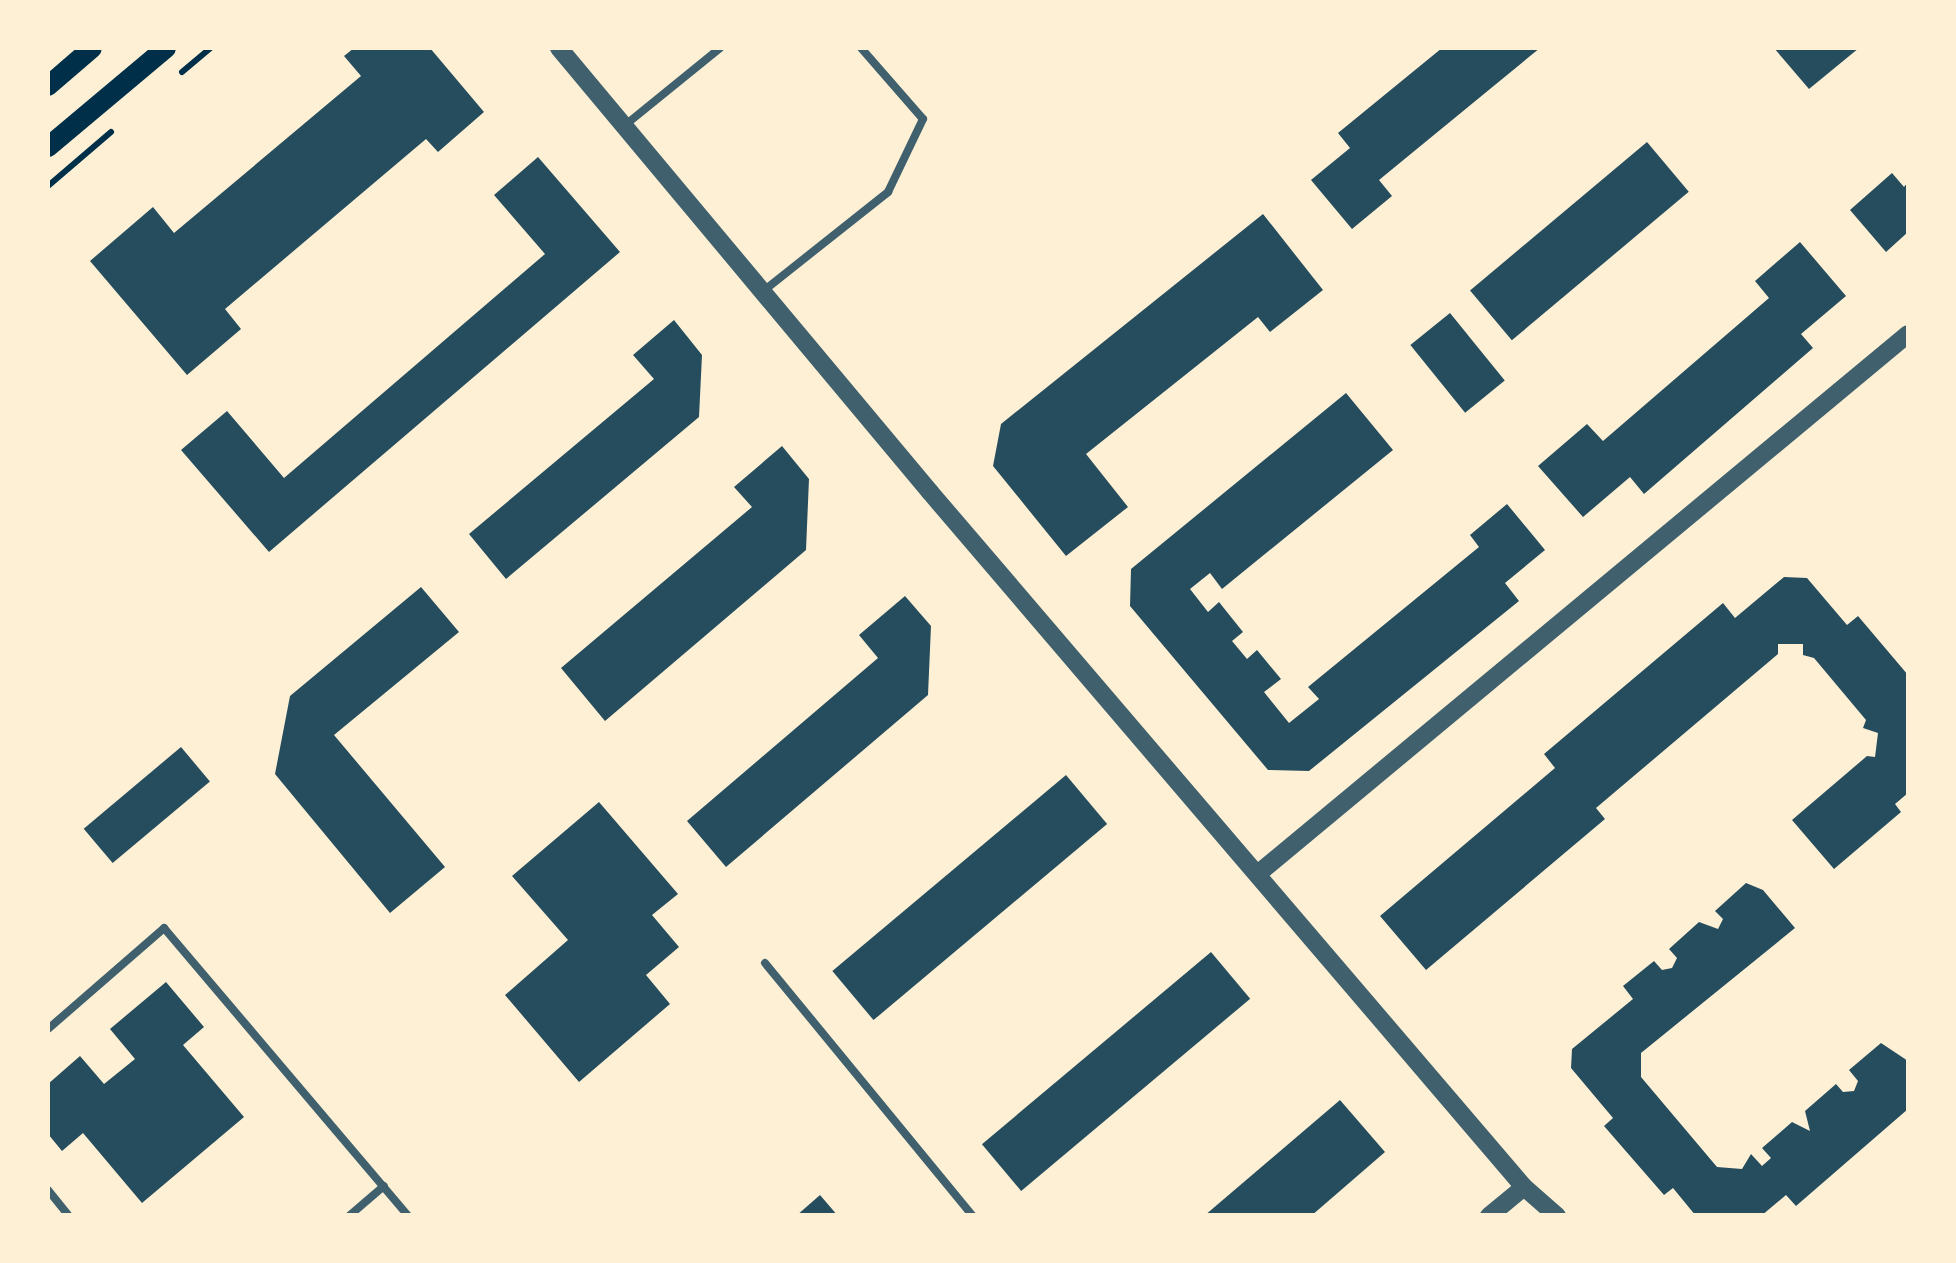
<!DOCTYPE html>
<style>
body{margin:0}
#map{position:relative;width:1956px;height:1263px;overflow:hidden;background:#fdf0d5;font-family:Roboto,sans-serif}
div>[style]{position:absolute}
[style*='--x']{left:calc(var(--x)*1px);top:calc(var(--y)*1px);width:calc(var(--w)*1px);rotate:calc(var(--a)*1deg)}
.building>*{inset:0;background:#264d5e;transform-origin:0 0}
.path>*{height:6px;margin:-3px;padding:0 3px;transform-origin:3px;border-radius:3px;background:#003049}
.service>*{height:8px;margin:-4px;padding:0 4px;transform-origin:4px;border-radius:4px;background:#3f606c}
.tertiary>*{height:18px;margin:-9px;padding:0 9px;transform-origin:9px;border-radius:9px;background:#3f606c}
.secondary>*{height:20px;margin:-10px;padding:0 10px;transform-origin:10px;border-radius:10px;background:#003049}
span{translate:-50% -50%;white-space:nowrap;text-align:center;line-height:1.15;-webkit-text-stroke:8px #fdf0d5;paint-order:stroke}
.frame{position:absolute;inset:0;border:50px solid #fdf0d5;pointer-events:none}
</style>
<div id="map">
<div class="building">
<i style="clip-path:polygon(354px 48px,430px 48px,484px 112px,438px 152px,426px 139px,225px 309px,241px 329px,187px 375px,90px 261px,153px 207px,174px 233px,361px 76px,344px 56px)"></i>
<i style="clip-path:polygon(1442px 48px,1540px 48px,1379px 180px,1392px 196px,1352px 229px,1311px 180px,1350px 148px,1338px 133px)"></i>
<i style="clip-path:polygon(1774px 48px,1859px 48px,1809px 89px)"></i>
<i style="left:1647px;top:142px;width:65px;height:231px;rotate:50deg"></i>
<i style="clip-path:polygon(538px 157px,620px 252px,269px 552px,181px 450px,227px 411px,284px 478px,545px 254px,494px 195px)"></i>
<i style="clip-path:polygon(1892px 173px,1904px 187px,1908px 182px,1908px 232px,1886px 252px,1850px 210px)"></i>
<i style="clip-path:polygon(1263px 214px,1323px 290px,1270px 332px,1258px 317px,1086px 454px,1128px 507px,1066px 556px,993px 466px,1001px 424px)"></i>
<i style="clip-path:polygon(1800px 242px,1846px 296px,1801px 334px,1813px 348px,1644px 494px,1630px 477px,1583px 517px,1538px 466px,1587px 424px,1603px 441px,1769px 298px,1755px 281px)"></i>
<i style="left:1450px;top:313px;width:87px;height:51px;rotate:51deg"></i>
<i style="clip-path:polygon(674px 320px,702px 355px,699px 417px,506px 579px,469px 534px,654px 379px,633px 355px)"></i>
<i style="clip-path:polygon(1346px 393px,1393px 450px,1222px 589px,1210px 573px,1190px 589px,1208px 612px,1219px 602px,1243px 632px,1232px 641px,1247px 659px,1257px 650px,1281px 679px,1264px 692px,1289px 723px,1319px 699px,1308px 687px,1479px 547px,1470px 535px,1507px 504px,1545px 550px,1505px 583px,1519px 601px,1309px 771px,1268px 770px,1130px 606px,1131px 569px)"></i>
<i style="clip-path:polygon(782px 446px,809px 479px,806px 550px,605px 721px,561px 668px,752px 507px,734px 487px)"></i>
<i style="clip-path:polygon(1784px 577px,1807px 578px,1847px 625px,1858px 616px,1908px 675px,1908px 793px,1895px 804px,1901px 812px,1834px 869px,1792px 820px,1867px 756px,1875px 757px,1878px 733px,1863px 728px,1866px 720px,1814px 658px,1803px 655px,1803px 644px,1778px 644px,1778px 654px,1596px 808px,1605px 819px,1426px 970px,1380px 916px,1555px 768px,1544px 754px,1723px 603px,1735px 618px)"></i>
<i style="clip-path:polygon(421px 587px,459px 632px,334px 735px,445px 867px,390px 913px,275px 774px,290px 696px)"></i>
<i style="clip-path:polygon(905px 596px,931px 626px,928px 695px,726px 867px,687px 821px,878px 658px,859px 635px)"></i>
<i style="left:181px;top:747px;width:45px;height:127px;rotate:50deg"></i>
<i style="left:1066px;top:775px;width:64px;height:305px;rotate:50deg"></i>
<i style="clip-path:polygon(599px 802px,678px 894px,652px 915px,679px 947px,646px 975px,670px 1004px,579px 1082px,505px 995px,568px 940px,512px 876px)"></i>
<i style="clip-path:polygon(1746px 883px,1763px 890px,1795px 928px,1641px 1053px,1641px 1077px,1717px 1167px,1742px 1169px,1751px 1154px,1762px 1166px,1771px 1158px,1762px 1148px,1792px 1122px,1810px 1131px,1805px 1111px,1836px 1084px,1843px 1092px,1854px 1091px,1858px 1081px,1849px 1070px,1881px 1043px,1908px 1061px,1908px 1109px,1796px 1206px,1786px 1195px,1761px 1216px,1696px 1216px,1673px 1188px,1664px 1195px,1604px 1126px,1613px 1118px,1571px 1068px,1572px 1049px,1633px 999px,1623px 986px,1654px 961px,1662px 970px,1672px 968px,1677px 958px,1669px 949px,1699px 922px,1718px 929px,1723px 919px,1715px 911px)"></i>
<i style="left:1211px;top:952px;width:61px;height:299px;rotate:50deg"></i>
<i style="clip-path:polygon(166px 982px,204px 1027px,183px 1045px,244px 1117px,142px 1203px,83px 1133px,62px 1151px,48px 1134px,48px 1084px,80px 1056px,104px 1084px,135px 1059px,110px 1029px)"></i>
<i style="clip-path:polygon(1340px 1100px,1385px 1152px,1311px 1216px,1204px 1216px)"></i>
<i style="clip-path:polygon(820px 1195px,838px 1216px,796px 1216px)"></i>
</div>
<div class="path">
<i style="--x:182;--y:72;--w:38;--a:-40"></i>
<i style="--x:48;--y:186;--w:83;--a:-40.6"></i>
</div>
<div class="service">
<i style="--x:624;--y:126;--w:124;--a:-39.1"></i>
<i style="--x:762;--y:292;--w:161;--a:-38.4"></i>
<i style="--x:888;--y:192;--w:81;--a:-64.4"></i>
<i style="--x:923;--y:119;--w:94;--a:-131.1"></i>
<i style="--x:765;--y:963;--w:328;--a:50.6"></i>
<i style="--x:48;--y:1029;--w:154;--a:-41"></i>
<i style="--x:164;--y:928;--w:377;--a:49.7"></i>
<i style="--x:48;--y:1190;--w:33;--a:51"></i>
<i style="--x:349;--y:1216;--w:46;--a:-40.6"></i>
</div>
<div class="tertiary">
<i style="--x:559;--y:48;--w:579;--a:50.12"></i>
<i style="--x:930;--y:492;--w:914;--a:49.48"></i>
<i style="--x:1524;--y:1187;--w:44;--a:41.3"></i>
<i style="--x:1260;--y:872;--w:842;--a:-39.7"></i>
<i style="--x:1489;--y:1216;--w:45;--a:-39.6"></i>
</div>
<div class="secondary">
<i style="--x:48;--y:86;--w:58;--a:-40.8"></i>
<i style="--x:48;--y:147;--w:154;--a:-40"></i>
</div>
<div class="frame"></div>
</div>
